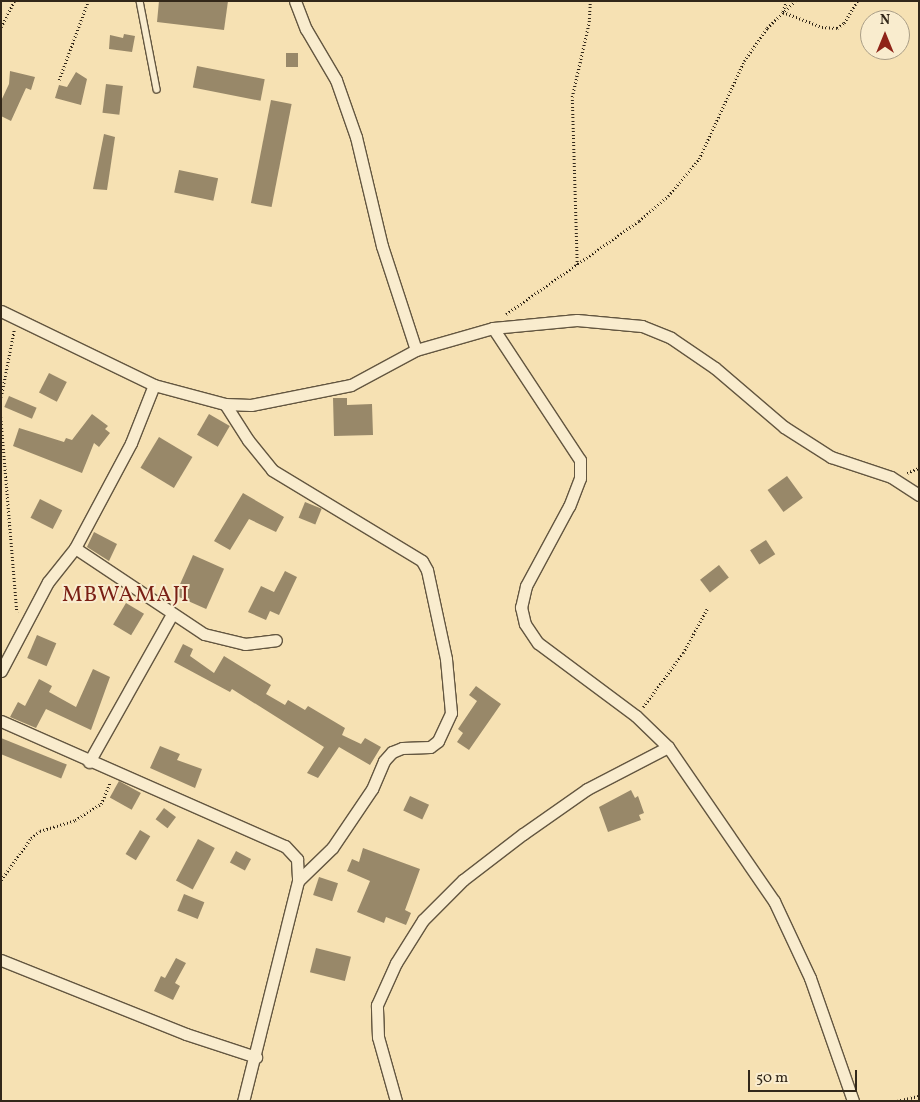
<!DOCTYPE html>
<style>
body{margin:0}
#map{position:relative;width:920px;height:1102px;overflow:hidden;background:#f6e1b3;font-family:Vollkorn,serif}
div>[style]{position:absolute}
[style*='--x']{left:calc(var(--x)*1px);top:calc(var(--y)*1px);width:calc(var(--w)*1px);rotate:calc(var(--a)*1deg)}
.building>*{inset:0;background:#988869;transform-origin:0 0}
.path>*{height:2.5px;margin-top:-1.25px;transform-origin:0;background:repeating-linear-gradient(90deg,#322719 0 1px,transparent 0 3.5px)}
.roads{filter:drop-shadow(1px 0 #635640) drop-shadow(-1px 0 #635640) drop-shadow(0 1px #635640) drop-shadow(0 -1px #635640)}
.lane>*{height:5.5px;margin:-2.75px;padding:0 2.75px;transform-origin:2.75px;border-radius:2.75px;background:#f9ecce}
.street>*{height:11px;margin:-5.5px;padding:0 5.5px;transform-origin:5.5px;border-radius:5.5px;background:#f9ecce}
span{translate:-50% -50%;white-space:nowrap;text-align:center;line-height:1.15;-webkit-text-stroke:4px #f9ecce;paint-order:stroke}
.quarter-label{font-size:22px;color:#7a1f14;letter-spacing:1px}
.frame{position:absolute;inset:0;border:2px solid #322719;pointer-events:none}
.north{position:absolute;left:860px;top:10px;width:50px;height:50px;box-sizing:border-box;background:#f9ecce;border:1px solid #a99d86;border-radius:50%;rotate:0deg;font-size:14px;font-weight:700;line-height:20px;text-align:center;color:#322719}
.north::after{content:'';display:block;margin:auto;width:18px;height:22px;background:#8f2418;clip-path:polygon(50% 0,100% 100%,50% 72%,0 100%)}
.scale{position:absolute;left:748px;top:1070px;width:109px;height:22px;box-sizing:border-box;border:2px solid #322719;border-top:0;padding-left:6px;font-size:15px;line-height:18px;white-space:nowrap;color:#322719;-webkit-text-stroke:4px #f9ecce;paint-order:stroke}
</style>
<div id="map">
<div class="building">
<i style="clip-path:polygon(159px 1px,228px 1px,224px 30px,157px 22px)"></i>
<i style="clip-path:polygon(124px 34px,135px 36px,132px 52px,109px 49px,110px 35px,123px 38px)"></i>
<i style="left:286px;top:53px;width:12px;height:14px"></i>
<i style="left:197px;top:66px;width:69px;height:22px;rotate:11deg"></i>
<i style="clip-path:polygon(10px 71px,35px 77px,31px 90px,26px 88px,11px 121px,1px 116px,1px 101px,9px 84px)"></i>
<i style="clip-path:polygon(76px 72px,87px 79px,81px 105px,55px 98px,59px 85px,67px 87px)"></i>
<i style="left:106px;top:84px;width:17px;height:29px;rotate:7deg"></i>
<i style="left:271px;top:100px;width:21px;height:105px;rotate:11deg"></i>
<i style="clip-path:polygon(104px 134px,115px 137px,107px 190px,93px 189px)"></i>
<i style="left:179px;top:170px;width:40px;height:23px;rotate:12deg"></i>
<i style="left:49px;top:373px;width:20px;height:22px;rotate:27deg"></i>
<i style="left:9px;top:396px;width:30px;height:12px;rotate:23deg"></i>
<i style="clip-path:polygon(333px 398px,347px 398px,347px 405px,372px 404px,373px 435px,334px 436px)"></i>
<i style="clip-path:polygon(92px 414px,108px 426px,105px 429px,110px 433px,99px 447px,94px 443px,82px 473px,13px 446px,19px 428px,64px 442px,66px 438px,72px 440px)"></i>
<i style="left:209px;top:414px;width:24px;height:24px;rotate:30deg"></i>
<i style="left:159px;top:437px;width:39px;height:36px;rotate:31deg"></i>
<i style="left:787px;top:476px;width:27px;height:24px;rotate:54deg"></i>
<i style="clip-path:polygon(243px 493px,284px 517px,276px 532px,249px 519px,230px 550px,214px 541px)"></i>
<i style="left:40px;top:499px;width:25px;height:21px;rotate:27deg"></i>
<i style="left:305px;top:502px;width:18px;height:17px;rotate:22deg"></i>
<i style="clip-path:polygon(94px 532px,117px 544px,109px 561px,87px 547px)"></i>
<i style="left:766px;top:540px;width:17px;height:19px;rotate:57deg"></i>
<i style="left:193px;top:555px;width:34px;height:44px;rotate:24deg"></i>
<i style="left:719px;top:565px;width:16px;height:24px;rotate:52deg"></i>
<i style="clip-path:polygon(285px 571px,297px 577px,279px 615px,270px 611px,266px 620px,248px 612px,261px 586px,274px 592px)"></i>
<i style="left:126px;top:603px;width:21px;height:25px;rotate:31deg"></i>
<i style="left:37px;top:635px;width:21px;height:25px;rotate:23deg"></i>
<i style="clip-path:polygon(183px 644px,193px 649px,190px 656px,214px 673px,224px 656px,271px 685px,266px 694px,285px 705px,288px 700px,305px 710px,308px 706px,345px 728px,342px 735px,361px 744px,365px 738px,381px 747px,370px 765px,339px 747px,318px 778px,307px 773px,324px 747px,232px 689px,230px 692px,174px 662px)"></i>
<i style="clip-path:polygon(93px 669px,110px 677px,91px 730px,46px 709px,36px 728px,10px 717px,18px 702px,25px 706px,39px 679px,52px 686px,49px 692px,76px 707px)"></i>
<i style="clip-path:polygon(476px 686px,501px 704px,469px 750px,457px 742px,463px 733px,458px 729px,477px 701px,469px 695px)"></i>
<i style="left:1px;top:738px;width:71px;height:15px;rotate:22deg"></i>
<i style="clip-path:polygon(160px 746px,180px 754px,177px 760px,202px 769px,195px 788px,150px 768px)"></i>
<i style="left:119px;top:781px;width:25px;height:19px;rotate:29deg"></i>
<i style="clip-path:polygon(631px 790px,635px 798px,638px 796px,644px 813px,639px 815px,641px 820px,608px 832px,599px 807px)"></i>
<i style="left:410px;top:796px;width:21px;height:16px;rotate:25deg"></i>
<i style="left:164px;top:808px;width:15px;height:14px;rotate:37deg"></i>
<i style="left:140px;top:830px;width:12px;height:28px;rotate:31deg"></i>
<i style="left:198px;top:839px;width:19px;height:47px;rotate:28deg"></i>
<i style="clip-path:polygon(363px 848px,420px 869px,405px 910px,411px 913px,406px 925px,386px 917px,384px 923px,357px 912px,370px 881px,347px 871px,352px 859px,359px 862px)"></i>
<i style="left:236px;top:851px;width:17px;height:13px;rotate:28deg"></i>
<i style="left:319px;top:877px;width:20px;height:19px;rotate:18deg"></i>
<i style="left:184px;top:894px;width:22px;height:18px;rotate:22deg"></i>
<i style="left:316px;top:948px;width:36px;height:25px;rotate:14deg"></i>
<i style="clip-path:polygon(176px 958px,186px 963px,175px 983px,180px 986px,173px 1000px,154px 991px,161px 976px,165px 978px)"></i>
</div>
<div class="path">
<i style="--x:787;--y:1;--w:12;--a:110"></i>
<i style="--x:783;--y:12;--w:42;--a:21"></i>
<i style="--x:822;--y:27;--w:15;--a:4"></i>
<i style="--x:837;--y:28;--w:9;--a:-36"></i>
<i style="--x:844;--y:23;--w:26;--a:-59"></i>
<i style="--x:1;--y:27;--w:29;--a:-63"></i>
<i style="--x:59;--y:80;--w:84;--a:-69.8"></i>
<i style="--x:577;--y:265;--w:168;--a:-91.7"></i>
<i style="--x:572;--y:97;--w:77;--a:-77.2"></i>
<i style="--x:589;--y:22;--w:21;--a:-87"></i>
<i style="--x:506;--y:314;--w:162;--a:-35"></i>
<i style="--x:639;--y:221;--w:38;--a:-41"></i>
<i style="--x:668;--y:196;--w:48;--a:-50"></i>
<i style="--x:699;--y:159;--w:108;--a:-65.3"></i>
<i style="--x:744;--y:61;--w:40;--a:-55.1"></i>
<i style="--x:767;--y:28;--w:39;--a:-44"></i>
<i style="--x:1;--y:397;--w:68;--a:-79"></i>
<i style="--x:1;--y:417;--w:196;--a:85.3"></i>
<i style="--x:907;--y:473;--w:13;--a:-23"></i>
<i style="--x:643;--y:707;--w:67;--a:-53.5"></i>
<i style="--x:683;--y:653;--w:52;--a:-61.5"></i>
<i style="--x:1;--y:880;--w:52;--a:-54.5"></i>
<i style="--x:31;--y:838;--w:11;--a:-38"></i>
<i style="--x:40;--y:831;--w:37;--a:-17"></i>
<i style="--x:75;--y:820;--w:31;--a:-32"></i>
<i style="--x:101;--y:804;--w:23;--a:-67"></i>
<i style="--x:897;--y:1101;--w:23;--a:-13"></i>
</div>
<div class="roads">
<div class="lane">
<i style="--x:140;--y:1;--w:90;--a:79.1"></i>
</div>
<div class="street">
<i style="--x:295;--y:1;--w:30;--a:69"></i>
<i style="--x:306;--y:29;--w:59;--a:59.5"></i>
<i style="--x:336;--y:80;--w:60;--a:70.7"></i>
<i style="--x:356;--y:137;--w:112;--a:76.6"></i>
<i style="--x:382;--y:246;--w:109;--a:71.9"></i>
<i style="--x:1;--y:311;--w:170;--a:25.8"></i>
<i style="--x:154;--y:385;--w:73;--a:15"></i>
<i style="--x:225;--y:404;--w:26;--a:2"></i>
<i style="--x:251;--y:405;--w:102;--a:-11.3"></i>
<i style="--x:351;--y:385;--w:74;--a:-28.3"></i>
<i style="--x:416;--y:350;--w:80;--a:-15.9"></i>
<i style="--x:493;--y:328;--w:84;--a:-5.4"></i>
<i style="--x:577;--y:320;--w:65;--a:5.3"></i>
<i style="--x:642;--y:326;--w:31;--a:22"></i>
<i style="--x:671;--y:338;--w:53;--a:34.3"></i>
<i style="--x:715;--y:368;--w:91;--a:40.5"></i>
<i style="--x:784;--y:427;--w:56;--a:32.6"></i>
<i style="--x:831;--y:457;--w:63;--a:18.4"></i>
<i style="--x:891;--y:477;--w:33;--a:33"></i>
<i style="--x:493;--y:328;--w:158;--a:56.6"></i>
<i style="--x:580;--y:460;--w:18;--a:90"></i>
<i style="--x:580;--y:478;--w:30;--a:111"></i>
<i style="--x:569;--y:506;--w:91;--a:118.3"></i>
<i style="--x:526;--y:586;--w:22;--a:103"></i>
<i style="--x:521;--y:607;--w:17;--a:77"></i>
<i style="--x:525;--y:624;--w:23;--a:56"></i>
<i style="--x:538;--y:643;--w:122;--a:36.7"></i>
<i style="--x:636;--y:716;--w:45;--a:44.1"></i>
<i style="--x:668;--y:747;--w:187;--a:55.5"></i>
<i style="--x:774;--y:901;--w:85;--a:64.9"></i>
<i style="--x:810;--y:978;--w:130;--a:70.7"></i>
<i style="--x:225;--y:404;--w:43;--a:57.4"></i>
<i style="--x:248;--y:440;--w:38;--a:51"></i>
<i style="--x:272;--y:470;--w:175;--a:31.2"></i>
<i style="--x:422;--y:561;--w:10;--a:61"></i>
<i style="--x:427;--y:570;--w:91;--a:77.9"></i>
<i style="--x:446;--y:659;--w:54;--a:84.7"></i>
<i style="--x:451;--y:713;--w:31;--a:115"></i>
<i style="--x:438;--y:741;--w:10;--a:143"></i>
<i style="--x:430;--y:747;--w:28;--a:178"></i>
<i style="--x:402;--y:748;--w:11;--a:158"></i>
<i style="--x:392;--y:752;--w:12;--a:132"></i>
<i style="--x:384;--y:761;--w:30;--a:113"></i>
<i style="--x:372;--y:789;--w:71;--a:124.1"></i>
<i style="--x:332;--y:848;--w:47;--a:135.9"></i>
<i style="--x:75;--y:548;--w:155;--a:33.7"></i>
<i style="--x:204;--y:634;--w:42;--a:13.7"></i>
<i style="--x:245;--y:644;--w:31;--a:-7"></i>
<i style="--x:1;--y:671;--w:101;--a:-62.2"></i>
<i style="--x:48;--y:582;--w:43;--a:-51.5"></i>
<i style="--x:75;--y:548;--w:119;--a:-61.9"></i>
<i style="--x:131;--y:443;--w:62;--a:-68.4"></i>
<i style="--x:1;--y:721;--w:310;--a:23.8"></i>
<i style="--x:285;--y:846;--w:18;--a:47"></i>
<i style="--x:297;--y:859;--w:22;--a:87"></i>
<i style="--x:298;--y:881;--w:227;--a:104"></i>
<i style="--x:89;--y:762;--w:170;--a:-60.7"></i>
<i style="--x:1;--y:960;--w:199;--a:21.8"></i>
<i style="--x:186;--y:1034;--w:74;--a:18.2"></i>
<i style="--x:396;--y:1101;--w:66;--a:-105.7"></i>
<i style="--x:378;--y:1037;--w:32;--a:-92"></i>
<i style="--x:377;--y:1005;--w:46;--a:-65.7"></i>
<i style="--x:396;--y:963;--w:51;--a:-57.9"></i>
<i style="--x:423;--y:920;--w:57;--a:-45"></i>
<i style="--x:463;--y:880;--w:76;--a:-37.5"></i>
<i style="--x:523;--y:834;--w:78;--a:-35.1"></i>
<i style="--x:587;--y:789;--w:91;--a:-27.4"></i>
</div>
</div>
<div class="quarter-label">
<span style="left:126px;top:596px">MBWAMAJI</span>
</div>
<div class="frame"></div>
<div class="north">N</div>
<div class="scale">50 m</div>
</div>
